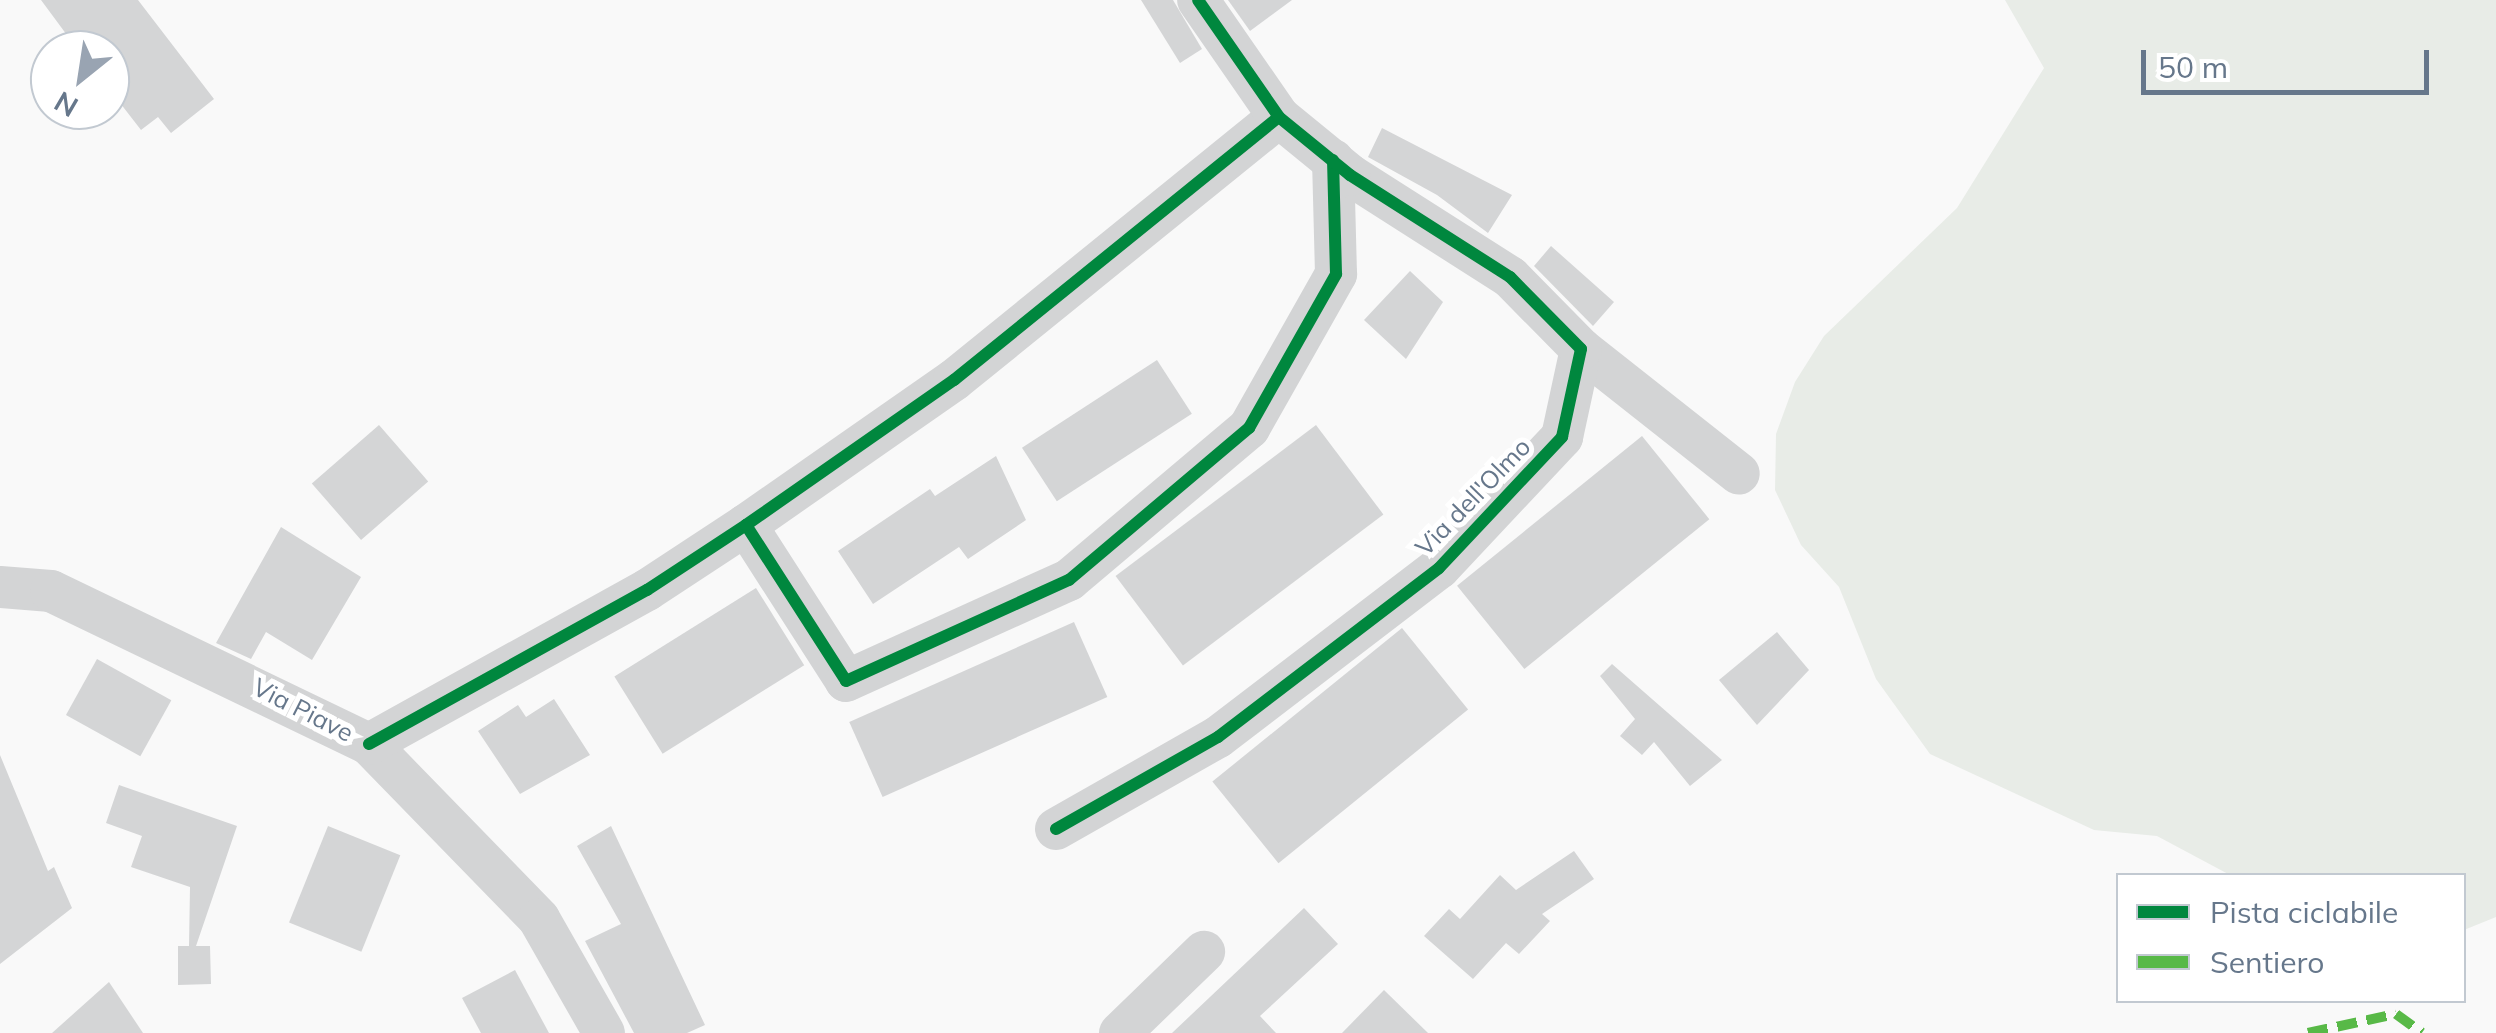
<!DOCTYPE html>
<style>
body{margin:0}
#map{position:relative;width:2496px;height:1033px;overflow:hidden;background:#f9f9f9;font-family:Mulish,sans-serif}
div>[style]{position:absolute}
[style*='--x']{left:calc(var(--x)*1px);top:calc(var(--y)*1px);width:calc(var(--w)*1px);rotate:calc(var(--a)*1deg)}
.green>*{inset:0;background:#e8ece7}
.building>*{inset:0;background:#d4d5d6;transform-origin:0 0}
.minor>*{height:42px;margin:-21px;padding:0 21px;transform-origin:21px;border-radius:21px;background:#d3d4d5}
.quiet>*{height:10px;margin-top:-5px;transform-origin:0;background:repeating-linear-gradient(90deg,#58b947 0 20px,transparent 0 30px)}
.cycleway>*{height:12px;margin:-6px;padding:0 6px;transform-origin:6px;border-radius:6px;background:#00873e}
span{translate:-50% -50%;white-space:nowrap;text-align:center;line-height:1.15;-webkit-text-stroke:10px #fff;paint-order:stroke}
.street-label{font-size:25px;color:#66778b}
.legend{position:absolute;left:2116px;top:873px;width:350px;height:130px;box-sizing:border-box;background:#fff;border:2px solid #c2c9d1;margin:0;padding:12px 18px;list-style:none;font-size:30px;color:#66778b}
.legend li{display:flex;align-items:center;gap:20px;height:50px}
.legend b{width:50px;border:2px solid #c2c9d1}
.north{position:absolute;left:30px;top:30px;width:100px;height:100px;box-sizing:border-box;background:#fff;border:2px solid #c2c9d1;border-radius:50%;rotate:210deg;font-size:28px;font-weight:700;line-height:40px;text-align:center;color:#66778b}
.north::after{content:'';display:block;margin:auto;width:35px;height:45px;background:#99a4b2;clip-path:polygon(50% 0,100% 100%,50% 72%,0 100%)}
.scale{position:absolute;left:2141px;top:50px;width:288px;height:45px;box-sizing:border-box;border:5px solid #66778b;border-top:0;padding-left:12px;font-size:30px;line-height:35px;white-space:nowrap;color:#66778b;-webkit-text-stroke:8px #fff;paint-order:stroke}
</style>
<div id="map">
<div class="green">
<i style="clip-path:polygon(2005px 0,2496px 0,2496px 917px,2464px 930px,2464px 876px,2230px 875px,2157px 836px,2094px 830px,1930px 754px,1876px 679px,1839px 587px,1801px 545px,1775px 490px,1776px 434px,1795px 382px,1824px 336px,1957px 208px,2044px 68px)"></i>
</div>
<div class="building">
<i style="clip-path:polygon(41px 0,138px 0,214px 99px,171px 133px,158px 117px,141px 130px,110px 90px,110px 50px,78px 50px)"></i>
<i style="clip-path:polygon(1141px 0,1173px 0,1202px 49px,1180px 63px)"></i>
<i style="clip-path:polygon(1228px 0,1292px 0,1250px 31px)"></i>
<i style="clip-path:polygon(1382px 128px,1512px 195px,1488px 233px,1437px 195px,1368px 157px)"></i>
<i style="clip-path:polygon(1551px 246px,1614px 302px,1593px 326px,1534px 266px)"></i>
<i style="clip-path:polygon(1410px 271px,1443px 302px,1406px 359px,1364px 320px)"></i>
<i style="left:1157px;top:360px;width:64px;height:161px;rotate:57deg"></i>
<i style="left:379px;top:425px;width:75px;height:89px;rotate:49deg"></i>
<i style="left:1316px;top:425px;width:112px;height:251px;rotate:53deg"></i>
<i style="left:1642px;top:436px;width:107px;height:238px;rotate:51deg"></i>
<i style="clip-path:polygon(996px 456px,1026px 520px,968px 559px,959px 547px,873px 604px,838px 551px,930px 489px,935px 496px)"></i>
<i style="clip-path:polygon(281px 527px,361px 577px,312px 660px,266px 632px,251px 659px,216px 643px)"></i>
<i style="left:756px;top:588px;width:91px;height:167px;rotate:58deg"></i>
<i style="left:1074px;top:622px;width:82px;height:246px;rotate:66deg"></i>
<i style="left:1402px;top:628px;width:105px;height:244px;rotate:51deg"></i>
<i style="clip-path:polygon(1777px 632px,1809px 670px,1757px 725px,1719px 680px)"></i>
<i style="left:97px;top:659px;width:85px;height:64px;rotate:29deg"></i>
<i style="clip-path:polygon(1612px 664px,1652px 699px,1722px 760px,1690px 786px,1654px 742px,1642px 755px,1620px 736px,1635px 719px,1600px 676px)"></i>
<i style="clip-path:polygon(554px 699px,590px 755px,520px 794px,478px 731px,518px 705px,526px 717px)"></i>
<i style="clip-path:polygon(0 755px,48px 871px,54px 867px,72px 908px,0 964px)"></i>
<i style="clip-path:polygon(119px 785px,237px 826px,196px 946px,210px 946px,211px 984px,178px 985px,178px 946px,189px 946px,190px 887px,131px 867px,142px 836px,106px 823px)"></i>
<i style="left:328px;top:826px;width:78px;height:104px;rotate:22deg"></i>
<i style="clip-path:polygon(611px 826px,705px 1025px,687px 1033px,634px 1033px,585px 941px,621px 924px,577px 846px)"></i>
<i style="clip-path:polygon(1574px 851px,1594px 879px,1542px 914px,1550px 921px,1519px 954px,1506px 943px,1473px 979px,1424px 936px,1449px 909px,1460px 919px,1500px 875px,1516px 890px)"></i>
<i style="clip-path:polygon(1304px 908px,1338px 944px,1260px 1016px,1276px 1033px,1172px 1033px)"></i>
<i style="clip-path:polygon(515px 970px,549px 1033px,481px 1033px,462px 998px)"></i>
<i style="clip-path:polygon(109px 982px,143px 1033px,52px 1033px)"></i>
<i style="clip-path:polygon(1384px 990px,1428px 1033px,1342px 1033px)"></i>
</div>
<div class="minor">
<i style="--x:1581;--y:349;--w:201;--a:38.3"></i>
<i style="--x:746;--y:525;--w:185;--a:57.3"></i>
<i style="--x:846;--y:681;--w:245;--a:-24.4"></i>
<i style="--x:1069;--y:580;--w:236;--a:-40.2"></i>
<i style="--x:1249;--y:428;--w:177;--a:-60.5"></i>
<i style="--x:1336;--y:274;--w:114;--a:-91.5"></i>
<i style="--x:0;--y:587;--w:51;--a:4.5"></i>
<i style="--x:51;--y:591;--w:353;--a:25.7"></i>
<i style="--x:369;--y:744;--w:244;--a:45.8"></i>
<i style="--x:539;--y:919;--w:131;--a:60.3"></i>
<i style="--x:369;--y:744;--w:318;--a:-29"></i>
<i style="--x:647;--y:590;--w:118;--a:-33.3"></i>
<i style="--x:746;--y:525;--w:254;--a:-34.9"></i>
<i style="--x:954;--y:380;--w:418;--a:-39"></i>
<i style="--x:1056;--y:829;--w:186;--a:-29.6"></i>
<i style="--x:1218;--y:737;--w:278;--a:-37.4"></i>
<i style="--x:1439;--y:568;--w:180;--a:-46.8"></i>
<i style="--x:1562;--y:437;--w:90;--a:-77.8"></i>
<i style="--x:1581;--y:349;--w:101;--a:-134.6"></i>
<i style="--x:1510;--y:277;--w:190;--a:-147.5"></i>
<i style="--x:1350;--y:175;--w:92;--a:-140.8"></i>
<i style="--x:1279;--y:117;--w:142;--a:-124.7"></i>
<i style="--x:1120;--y:1033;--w:117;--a:-44"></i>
</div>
<div class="quiet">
<i style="--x:2308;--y:1033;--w:90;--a:-12.2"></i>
<i style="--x:2396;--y:1014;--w:32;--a:36"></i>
</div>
<div class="cycleway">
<i style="--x:746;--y:525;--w:185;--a:57.3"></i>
<i style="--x:846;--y:681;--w:245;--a:-24.4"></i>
<i style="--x:1069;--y:580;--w:236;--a:-40.2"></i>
<i style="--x:1249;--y:428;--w:177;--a:-60.5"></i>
<i style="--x:1336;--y:274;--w:114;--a:-91.5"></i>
<i style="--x:369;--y:744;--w:318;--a:-29"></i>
<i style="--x:647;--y:590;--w:118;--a:-33.3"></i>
<i style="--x:746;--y:525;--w:254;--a:-34.9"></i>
<i style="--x:954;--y:380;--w:418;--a:-39"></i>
<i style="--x:1056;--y:829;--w:186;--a:-29.6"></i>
<i style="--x:1218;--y:737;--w:278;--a:-37.4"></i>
<i style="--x:1439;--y:568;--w:180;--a:-46.8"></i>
<i style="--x:1562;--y:437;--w:90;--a:-77.8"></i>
<i style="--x:1581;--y:349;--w:101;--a:-134.6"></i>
<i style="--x:1510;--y:277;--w:190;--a:-147.5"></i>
<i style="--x:1350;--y:175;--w:92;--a:-140.8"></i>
<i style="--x:1279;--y:117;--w:142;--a:-124.7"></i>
</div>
<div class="street-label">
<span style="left:1473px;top:497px;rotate:-46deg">Via dell'Olmo</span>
<span style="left:303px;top:710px;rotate:27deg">Via Piave</span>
</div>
<ul class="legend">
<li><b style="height:12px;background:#00873e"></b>Pista ciclabile</li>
<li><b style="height:12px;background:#58b947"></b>Sentiero</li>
</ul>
<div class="north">N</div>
<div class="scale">50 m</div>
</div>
